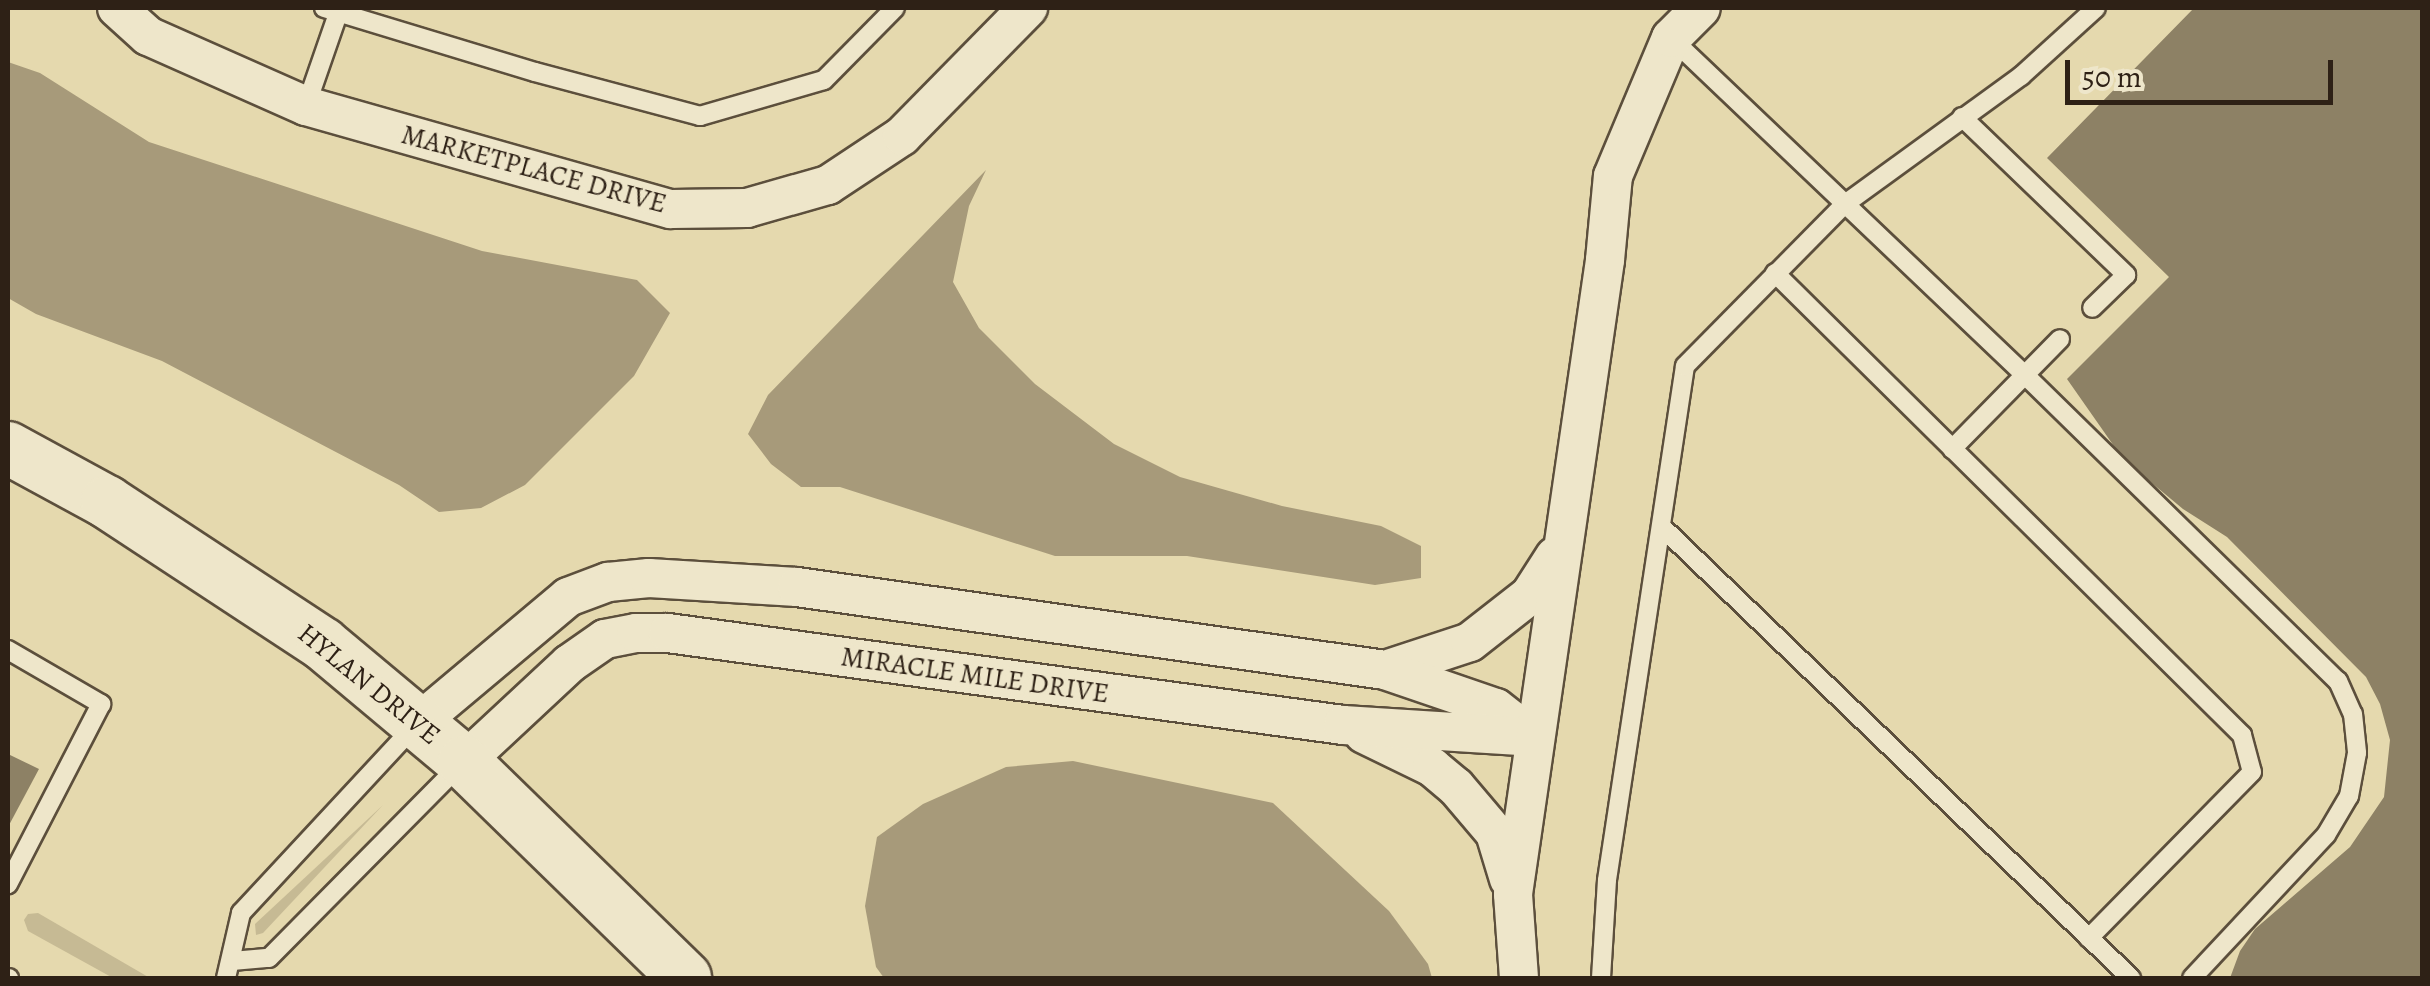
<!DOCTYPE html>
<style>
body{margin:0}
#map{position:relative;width:2430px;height:986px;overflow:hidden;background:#e5d9ae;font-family:Alegreya,serif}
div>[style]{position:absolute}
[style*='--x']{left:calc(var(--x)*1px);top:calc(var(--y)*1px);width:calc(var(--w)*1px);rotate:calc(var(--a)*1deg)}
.green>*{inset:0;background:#c6ba94}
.water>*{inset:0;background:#a79a7a}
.building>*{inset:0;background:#8d8165}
.roads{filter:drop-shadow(2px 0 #5c4f3c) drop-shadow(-2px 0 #5c4f3c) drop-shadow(0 2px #5c4f3c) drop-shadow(0 -2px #5c4f3c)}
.lane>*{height:18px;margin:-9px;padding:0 9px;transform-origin:9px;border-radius:9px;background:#eee6ca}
.street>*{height:38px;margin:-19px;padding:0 19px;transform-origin:19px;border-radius:19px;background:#eee6ca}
.secondary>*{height:52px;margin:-26px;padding:0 26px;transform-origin:26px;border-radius:26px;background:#eee6ca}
span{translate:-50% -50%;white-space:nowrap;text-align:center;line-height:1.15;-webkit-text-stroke:8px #eee6ca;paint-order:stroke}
.street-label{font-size:28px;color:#2e2116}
.frame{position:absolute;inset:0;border:10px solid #2e2116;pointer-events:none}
.scale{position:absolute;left:2065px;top:60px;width:268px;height:45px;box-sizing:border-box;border:5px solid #2e2116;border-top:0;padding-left:12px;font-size:30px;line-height:35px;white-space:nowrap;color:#2e2116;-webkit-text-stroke:8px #eee6ca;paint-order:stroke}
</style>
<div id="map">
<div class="green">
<i style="clip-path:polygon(383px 805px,263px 933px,256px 935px,255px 924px)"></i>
<i style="clip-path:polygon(38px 913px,150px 978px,113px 978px,28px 931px,24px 920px,28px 914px)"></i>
</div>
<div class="water">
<i style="clip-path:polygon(8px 62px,40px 73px,149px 142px,482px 251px,637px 280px,670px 313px,634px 376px,525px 485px,481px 508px,439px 512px,399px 485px,162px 361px,36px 314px,8px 298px)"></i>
<i style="clip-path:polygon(986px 170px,969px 206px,953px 282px,979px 328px,1035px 384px,1114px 444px,1180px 477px,1282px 506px,1381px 526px,1421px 546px,1421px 578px,1375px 585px,1187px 556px,1055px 556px,840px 487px,801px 487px,771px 464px,748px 434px,768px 395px)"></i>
<i style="clip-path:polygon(1073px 761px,1273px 803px,1389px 911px,1428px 964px,1432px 978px,884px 978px,876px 967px,865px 906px,877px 837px,923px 804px,1006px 767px)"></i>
</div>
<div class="building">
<i style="clip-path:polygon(2194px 8px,2422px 8px,2422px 978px,2230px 978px,2240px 951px,2255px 929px,2350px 847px,2384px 797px,2390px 740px,2380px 704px,2366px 677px,2227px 537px,2183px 509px,2123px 459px,2067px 379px,2169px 277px,2047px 158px)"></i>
<i style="clip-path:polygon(8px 754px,39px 769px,8px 827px)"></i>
</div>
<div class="roads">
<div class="lane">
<i style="--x:324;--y:8;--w:220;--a:16.9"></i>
<i style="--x:535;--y:72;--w:171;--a:14.9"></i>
<i style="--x:700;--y:116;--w:129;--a:-16.2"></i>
<i style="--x:824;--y:80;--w:101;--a:-45.4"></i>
<i style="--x:1671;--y:38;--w:489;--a:43.6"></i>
<i style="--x:2025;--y:375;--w:438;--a:44.4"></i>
<i style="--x:2338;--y:681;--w:36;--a:66"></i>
<i style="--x:2353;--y:714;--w:39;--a:84"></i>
<i style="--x:2357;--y:753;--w:44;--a:100.5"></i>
<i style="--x:2349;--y:796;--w:45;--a:120.5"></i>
<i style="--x:2326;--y:835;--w:196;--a:133.1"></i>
<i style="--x:306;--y:106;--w:104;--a:-70.9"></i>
<i style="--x:1962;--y:117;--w:228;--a:43.9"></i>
<i style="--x:2126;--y:275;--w:47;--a:135.9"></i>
<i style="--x:1775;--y:273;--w:657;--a:44.69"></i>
<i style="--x:2242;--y:735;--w:38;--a:75"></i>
<i style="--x:2252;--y:772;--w:233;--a:134.5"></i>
<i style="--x:1952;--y:449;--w:154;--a:-45.5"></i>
<i style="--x:1662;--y:527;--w:651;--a:43.88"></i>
<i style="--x:8;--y:650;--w:108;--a:30.1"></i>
<i style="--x:101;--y:704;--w:203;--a:117.3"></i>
<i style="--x:232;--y:961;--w:37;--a:-5"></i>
<i style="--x:269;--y:958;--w:273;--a:-45.3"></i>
<i style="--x:8;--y:978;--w:1;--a:0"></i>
<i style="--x:226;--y:978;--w:67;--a:-77"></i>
<i style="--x:241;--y:913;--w:257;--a:-47.1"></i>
<i style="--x:1601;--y:978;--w:98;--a:-86.5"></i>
<i style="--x:1607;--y:880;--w:520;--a:-81.37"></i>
<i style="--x:1685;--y:366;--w:228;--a:-45.4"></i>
<i style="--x:1845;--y:204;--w:218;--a:-36"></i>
<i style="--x:2021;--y:76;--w:101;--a:-42.2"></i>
</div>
<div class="street">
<i style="--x:117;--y:8;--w:42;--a:42.1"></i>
<i style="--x:148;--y:36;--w:173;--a:23.9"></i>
<i style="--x:306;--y:106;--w:379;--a:15.8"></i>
<i style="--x:671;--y:209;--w:76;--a:-0.8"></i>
<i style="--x:747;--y:208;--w:84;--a:-15.9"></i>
<i style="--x:828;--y:185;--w:89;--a:-33.5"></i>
<i style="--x:902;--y:136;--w:180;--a:-45.5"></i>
<i style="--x:1385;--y:670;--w:89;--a:-18.2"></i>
<i style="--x:1470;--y:642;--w:76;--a:-38.1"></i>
<i style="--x:1530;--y:595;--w:46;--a:-57.3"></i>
<i style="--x:418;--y:723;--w:196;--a:-40"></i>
<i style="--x:568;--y:597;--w:43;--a:-20.6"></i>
<i style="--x:608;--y:582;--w:41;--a:-5.6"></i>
<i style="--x:649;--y:578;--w:148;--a:3.5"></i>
<i style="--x:797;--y:587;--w:594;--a:8.03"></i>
<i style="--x:1385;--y:670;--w:117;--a:18.9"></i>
<i style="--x:1496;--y:708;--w:47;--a:38.1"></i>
<i style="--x:1364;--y:734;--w:76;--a:25.9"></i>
<i style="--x:1432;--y:767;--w:31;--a:40"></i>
<i style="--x:1456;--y:787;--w:60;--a:49.7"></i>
<i style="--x:1495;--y:833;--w:48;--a:73.1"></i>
<i style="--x:464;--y:762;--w:144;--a:-43"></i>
<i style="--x:569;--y:664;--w:44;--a:-34.8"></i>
<i style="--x:605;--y:639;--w:32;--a:-11"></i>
<i style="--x:636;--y:633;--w:32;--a:0"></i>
<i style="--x:668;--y:633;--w:681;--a:7.76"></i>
<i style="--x:1343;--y:725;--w:190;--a:3.6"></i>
<i style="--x:1519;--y:978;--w:84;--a:-94.1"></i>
<i style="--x:1513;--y:894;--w:641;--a:-81.74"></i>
<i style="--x:1605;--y:260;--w:84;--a:-84.6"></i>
<i style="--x:1613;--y:176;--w:150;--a:-67.2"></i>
<i style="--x:1671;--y:38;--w:42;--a:-45"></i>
</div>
<div class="secondary">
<i style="--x:8;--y:448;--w:113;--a:28.6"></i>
<i style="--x:107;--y:502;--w:258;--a:33.3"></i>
<i style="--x:323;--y:644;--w:184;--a:39.9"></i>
<i style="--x:464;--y:762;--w:309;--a:44.3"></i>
</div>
</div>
<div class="street-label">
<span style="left:534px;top:169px;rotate:15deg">MARKETPLACE DRIVE</span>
<span style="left:975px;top:675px;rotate:8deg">MIRACLE MILE DRIVE</span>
<span style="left:369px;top:684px;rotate:39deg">HYLAN DRIVE</span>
</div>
<div class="frame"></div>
<div class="scale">50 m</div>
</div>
